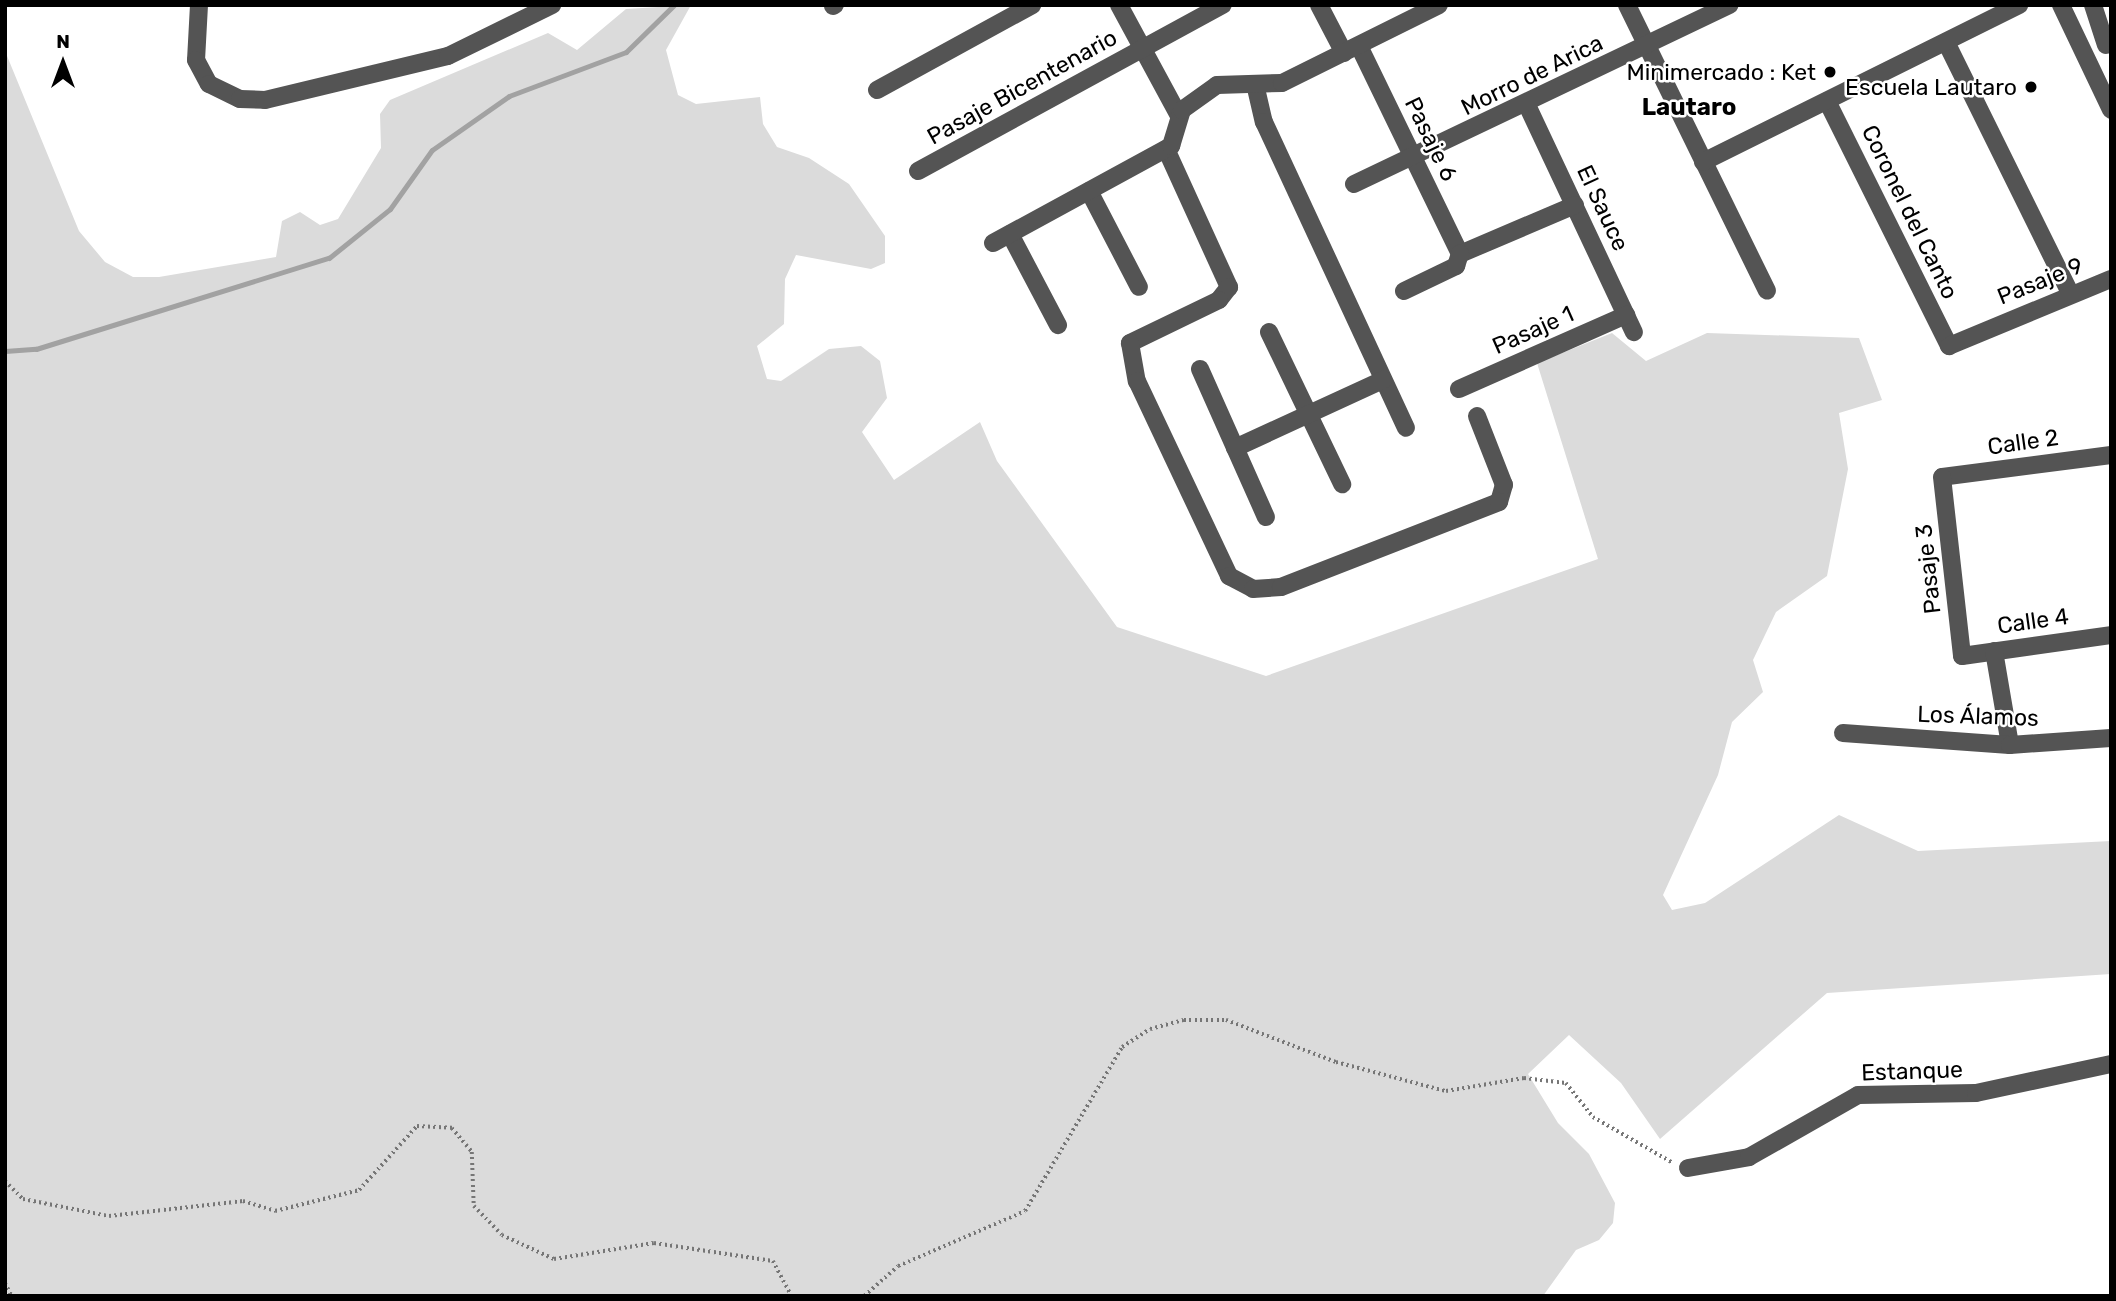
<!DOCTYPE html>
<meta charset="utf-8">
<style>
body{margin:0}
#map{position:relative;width:2116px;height:1301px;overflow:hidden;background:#fff;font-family:Rubik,sans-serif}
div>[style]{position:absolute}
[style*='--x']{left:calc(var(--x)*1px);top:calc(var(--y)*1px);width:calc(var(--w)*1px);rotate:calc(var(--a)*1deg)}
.green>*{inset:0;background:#dbdbdb}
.stream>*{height:5px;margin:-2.5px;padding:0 2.5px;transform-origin:2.5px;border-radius:2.5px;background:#a2a2a2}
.path>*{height:3.5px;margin-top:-1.75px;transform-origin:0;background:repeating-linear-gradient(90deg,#767676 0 2px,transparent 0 5.5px)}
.minor>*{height:18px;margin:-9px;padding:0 9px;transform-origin:9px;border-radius:9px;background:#545454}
.dots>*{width:19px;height:19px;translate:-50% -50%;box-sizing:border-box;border:4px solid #fff;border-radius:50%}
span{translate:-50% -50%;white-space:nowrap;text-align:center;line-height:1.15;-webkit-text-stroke:5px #fff;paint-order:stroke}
.poi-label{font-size:23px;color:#000}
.right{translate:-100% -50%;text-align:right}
.street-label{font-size:23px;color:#000}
.neighbourhood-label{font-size:24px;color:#000;font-weight:700}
.frame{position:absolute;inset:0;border:7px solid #000;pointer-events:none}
.north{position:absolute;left:28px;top:28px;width:70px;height:70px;-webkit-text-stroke:5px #fff;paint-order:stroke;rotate:0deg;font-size:19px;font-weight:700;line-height:28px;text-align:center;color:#000}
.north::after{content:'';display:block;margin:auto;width:24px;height:32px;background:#000;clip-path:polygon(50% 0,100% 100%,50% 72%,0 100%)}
</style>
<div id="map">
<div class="green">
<i style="clip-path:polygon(691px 5px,666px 50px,678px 95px,696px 104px,760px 97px,763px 124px,777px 147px,809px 158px,849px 184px,885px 236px,885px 263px,871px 269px,796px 255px,785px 279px,784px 324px,757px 346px,767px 379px,781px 381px,829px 349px,861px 346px,880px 361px,887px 398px,862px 432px,894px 480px,980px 422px,997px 461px,1117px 627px,1266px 676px,1598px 559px,1537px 363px,1612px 333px,1646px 361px,1707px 333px,1859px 338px,1882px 400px,1839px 413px,1848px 469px,1827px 576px,1776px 612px,1753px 660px,1763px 692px,1732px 722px,1718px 775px,1663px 895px,1672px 910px,1705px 903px,1839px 815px,1918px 851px,2111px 841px,2111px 974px,1827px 993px,1660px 1139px,1621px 1083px,1569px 1035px,1528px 1074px,1558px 1123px,1589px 1154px,1615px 1203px,1613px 1223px,1599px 1240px,1576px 1250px,1543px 1296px,5px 1296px,5px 51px,79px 231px,105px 262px,133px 277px,159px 277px,276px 257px,282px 221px,300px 212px,320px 225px,338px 219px,381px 148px,380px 114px,390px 100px,548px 33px,577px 50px,626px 9px)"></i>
</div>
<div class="stream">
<i style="--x:5;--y:351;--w:31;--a:-4"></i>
<i style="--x:36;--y:349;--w:307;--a:-17.3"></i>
<i style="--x:329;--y:258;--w:78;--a:-38.8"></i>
<i style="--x:390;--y:209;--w:72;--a:-54.6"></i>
<i style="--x:432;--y:150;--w:94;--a:-35"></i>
<i style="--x:509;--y:96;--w:125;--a:-20.6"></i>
<i style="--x:626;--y:52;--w:67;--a:-44.4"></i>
</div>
<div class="path">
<i style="--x:5;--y:1181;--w:25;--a:45"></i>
<i style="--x:23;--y:1199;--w:88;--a:11.2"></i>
<i style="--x:109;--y:1216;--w:135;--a:-6.4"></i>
<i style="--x:243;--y:1201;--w:34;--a:17"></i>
<i style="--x:275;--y:1211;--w:87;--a:-14"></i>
<i style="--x:359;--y:1190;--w:86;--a:-47.8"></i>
<i style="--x:417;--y:1126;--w:35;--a:3"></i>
<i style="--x:452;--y:1128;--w:31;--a:50"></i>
<i style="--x:472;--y:1152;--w:54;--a:87.9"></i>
<i style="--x:474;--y:1206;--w:40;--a:46"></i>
<i style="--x:502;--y:1235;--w:57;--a:24.8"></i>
<i style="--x:554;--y:1259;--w:101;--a:-9.1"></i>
<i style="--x:654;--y:1243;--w:120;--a:8.6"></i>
<i style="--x:773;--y:1261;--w:40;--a:62"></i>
<i style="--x:5;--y:1283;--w:15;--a:62"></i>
<i style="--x:864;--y:1296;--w:45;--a:-41.4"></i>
<i style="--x:898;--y:1266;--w:138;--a:-23.4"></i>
<i style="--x:1025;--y:1211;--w:191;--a:-59.4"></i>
<i style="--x:1122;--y:1047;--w:33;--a:-33"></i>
<i style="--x:1150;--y:1029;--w:35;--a:-15"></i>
<i style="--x:1184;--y:1020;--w:42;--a:0"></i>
<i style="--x:1226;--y:1020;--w:118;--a:20.9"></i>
<i style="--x:1336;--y:1062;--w:114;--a:14.8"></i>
<i style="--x:1446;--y:1091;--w:79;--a:-9.5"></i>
<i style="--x:1524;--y:1078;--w:42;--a:6.8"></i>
<i style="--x:1566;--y:1083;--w:43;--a:51.5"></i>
<i style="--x:1593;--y:1117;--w:92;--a:29.9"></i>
</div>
<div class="minor">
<i style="--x:199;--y:5;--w:55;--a:93.1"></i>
<i style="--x:196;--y:60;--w:27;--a:62"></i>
<i style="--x:209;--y:84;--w:34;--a:26"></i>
<i style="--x:240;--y:99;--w:25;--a:2"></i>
<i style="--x:265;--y:100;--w:188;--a:-13.5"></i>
<i style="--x:448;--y:56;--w:116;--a:-26.1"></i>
<i style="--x:1119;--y:5;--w:126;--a:61.6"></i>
<i style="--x:1319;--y:5;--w:54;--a:62.5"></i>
<i style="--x:1627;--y:5;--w:318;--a:63.9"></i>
<i style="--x:2061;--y:5;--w:116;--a:64.5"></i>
<i style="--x:2093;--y:5;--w:42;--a:72"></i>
<i style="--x:833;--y:6;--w:2;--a:-27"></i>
<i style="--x:1946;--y:42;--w:280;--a:63.7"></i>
<i style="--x:1359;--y:46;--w:231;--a:64.1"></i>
<i style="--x:1255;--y:84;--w:39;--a:77"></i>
<i style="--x:1264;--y:122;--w:337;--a:65.1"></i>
<i style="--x:877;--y:90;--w:177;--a:-28.7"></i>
<i style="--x:1827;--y:101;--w:274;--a:63.5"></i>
<i style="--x:1949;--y:346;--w:175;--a:-22.5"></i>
<i style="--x:1527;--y:105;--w:251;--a:64.8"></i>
<i style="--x:1166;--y:149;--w:152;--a:65.5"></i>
<i style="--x:1229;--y:287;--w:16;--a:128"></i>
<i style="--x:1219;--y:300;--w:99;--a:154.2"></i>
<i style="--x:1130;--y:343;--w:39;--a:80"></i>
<i style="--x:1137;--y:381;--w:216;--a:64.7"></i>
<i style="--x:1229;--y:576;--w:27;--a:28"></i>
<i style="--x:1253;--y:589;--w:28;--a:-4"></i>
<i style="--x:1281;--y:587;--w:234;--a:-21.3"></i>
<i style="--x:1499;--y:502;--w:18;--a:-74"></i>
<i style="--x:1504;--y:485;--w:74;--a:-111.4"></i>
<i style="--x:1703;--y:162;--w:353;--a:-26.4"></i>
<i style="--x:918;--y:171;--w:347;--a:-28.6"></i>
<i style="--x:1354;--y:184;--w:416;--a:-25.5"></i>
<i style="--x:1089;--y:191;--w:108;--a:62.5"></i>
<i style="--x:1010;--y:234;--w:103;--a:62.2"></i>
<i style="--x:993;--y:243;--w:203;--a:-28.6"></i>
<i style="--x:1171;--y:146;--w:38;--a:-73"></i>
<i style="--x:1182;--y:110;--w:43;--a:-35.5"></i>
<i style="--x:1217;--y:85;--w:65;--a:-1.8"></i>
<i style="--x:1282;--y:83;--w:175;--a:-26.4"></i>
<i style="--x:1460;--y:254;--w:125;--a:-23.1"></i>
<i style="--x:1404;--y:291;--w:58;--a:-25.7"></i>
<i style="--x:1456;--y:266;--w:13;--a:-72"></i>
<i style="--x:1269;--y:332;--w:169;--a:64.3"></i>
<i style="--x:1200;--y:369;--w:162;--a:66"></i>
<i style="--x:1459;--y:389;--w:183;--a:-23.9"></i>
<i style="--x:1235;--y:448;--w:163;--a:-24.7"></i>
<i style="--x:2111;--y:455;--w:170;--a:172.6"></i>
<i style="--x:1942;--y:477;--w:180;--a:83.6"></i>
<i style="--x:1962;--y:656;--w:150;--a:-8"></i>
<i style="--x:1994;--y:651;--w:95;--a:80.3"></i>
<i style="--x:1843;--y:733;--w:167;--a:4.1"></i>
<i style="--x:2010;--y:745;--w:101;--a:-4"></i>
<i style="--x:1688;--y:1168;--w:62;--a:-10.2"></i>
<i style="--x:1749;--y:1157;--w:125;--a:-29.6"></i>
<i style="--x:1858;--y:1095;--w:118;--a:-1"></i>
<i style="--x:1976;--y:1093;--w:138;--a:-12.1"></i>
</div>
<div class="dots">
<i style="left:1830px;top:72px;background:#000"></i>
<i style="left:2031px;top:87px;background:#000"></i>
</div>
<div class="poi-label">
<span class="right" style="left:1816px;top:72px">Minimercado : Ket</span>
<span class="right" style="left:2017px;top:87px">Escuela Lautaro</span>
</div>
<div class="street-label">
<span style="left:1532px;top:75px;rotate:-26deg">Morro de Arica</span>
<span style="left:1022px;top:87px;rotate:-29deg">Pasaje Bicentenario</span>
<span style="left:1431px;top:139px;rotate:64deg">Pasaje 6</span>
<span style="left:1603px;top:208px;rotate:65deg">El Sauce</span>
<span style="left:1910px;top:212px;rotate:64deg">Coronel del Canto</span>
<span style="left:2040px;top:281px;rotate:-22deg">Pasaje 9</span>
<span style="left:1533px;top:330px;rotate:-24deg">Pasaje 1</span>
<span style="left:2023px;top:442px;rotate:-8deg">Calle 2</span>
<span style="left:1928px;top:569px;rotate:-96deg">Pasaje 3</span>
<span style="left:2033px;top:621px;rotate:-8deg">Calle 4</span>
<span style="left:1978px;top:716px;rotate:2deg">Los Álamos</span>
<span style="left:1912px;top:1071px;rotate:-2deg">Estanque</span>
</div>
<div class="neighbourhood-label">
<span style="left:1689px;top:108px">Lautaro</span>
</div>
<div class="frame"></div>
<div class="north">N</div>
</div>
